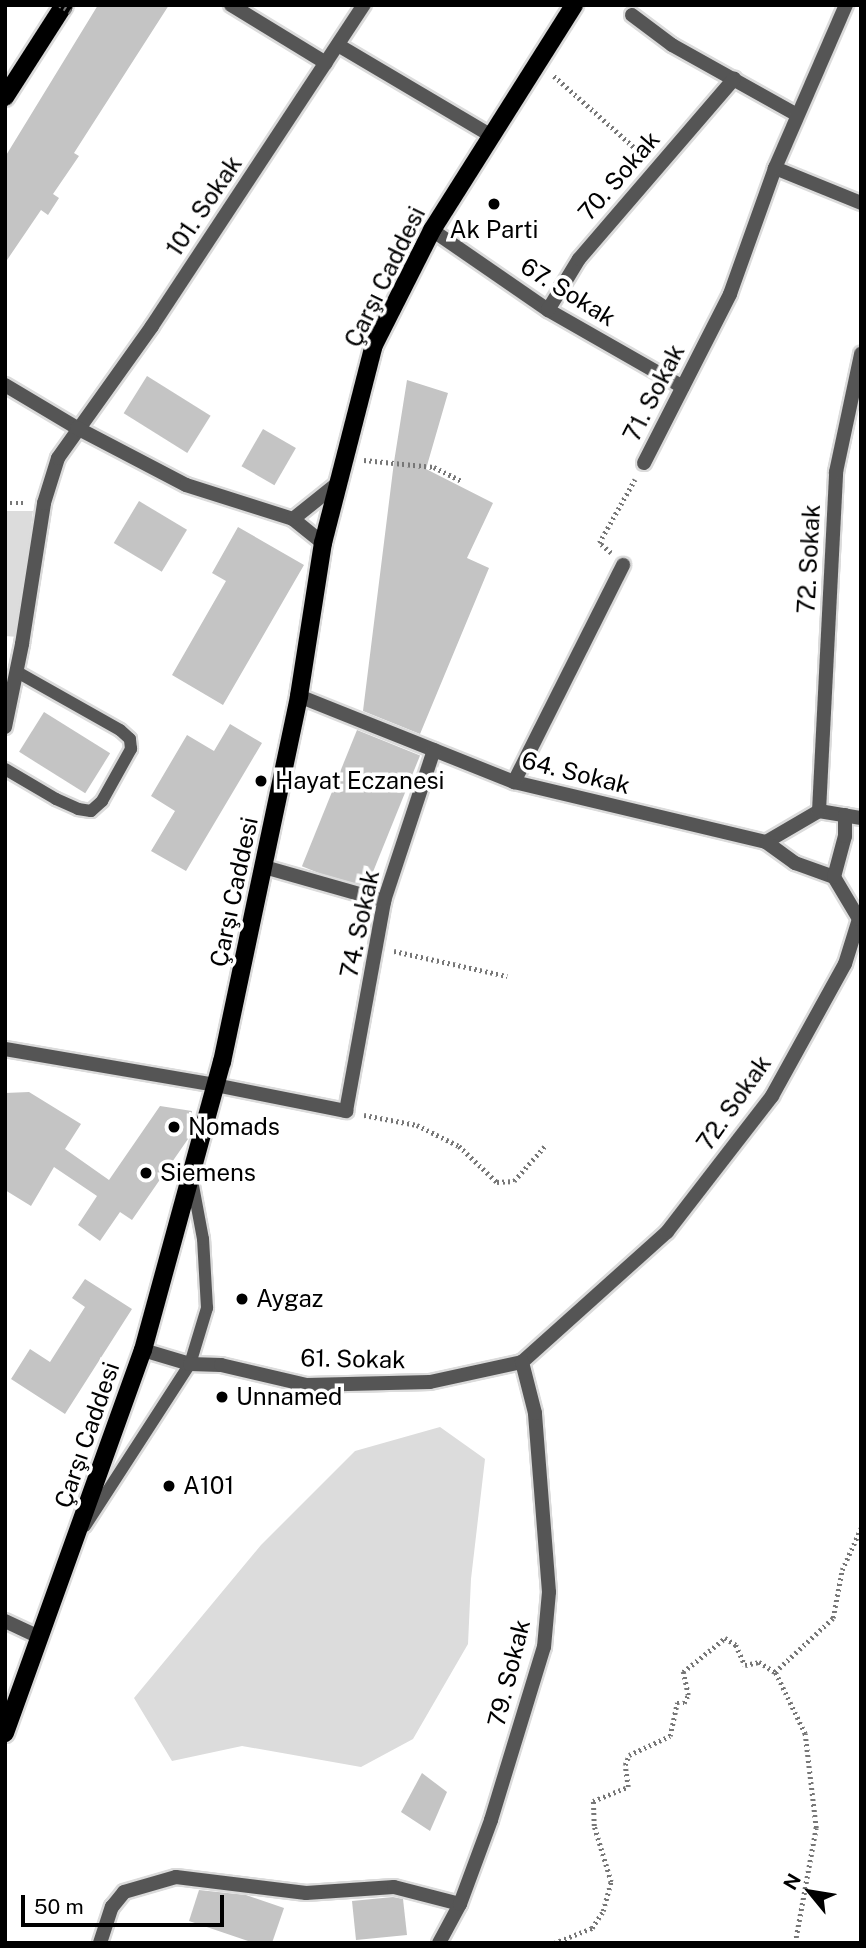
<!DOCTYPE html>
<meta charset="utf-8">
<style>
body{margin:0}
#map{position:relative;width:866px;height:1948px;overflow:hidden;background:#fff;font-family:"Public Sans",sans-serif}
div>[style]{position:absolute}
[style*='--x']{left:calc(var(--x)*1px);top:calc(var(--y)*1px);width:calc(var(--w)*1px);rotate:calc(var(--a)*1deg)}
.green>*{inset:0;background:#dcdcdc}
.building>*{inset:0;background:#c4c4c4;transform-origin:0 0}
.path>*{height:4.5px;margin-top:-2.25px;transform-origin:0;background:repeating-linear-gradient(90deg,#777 0 2px,transparent 0 5.5px)}
.roads{filter:drop-shadow(2px 0 #dbdbdb) drop-shadow(-2px 0 #dbdbdb) drop-shadow(0 2px #dbdbdb) drop-shadow(0 -2px #dbdbdb)}
.service>*{height:12px;margin:-6px;padding:0 6px;transform-origin:6px;border-radius:6px;background:#555}
.minor>*{height:14px;margin:-7px;padding:0 7px;transform-origin:7px;border-radius:7px;background:#555}
.tertiary>*{height:14px;margin:-7px;padding:0 7px;transform-origin:7px;border-radius:7px;background:#555}
.primary>*{height:18px;margin:-9px;padding:0 9px;transform-origin:9px;border-radius:9px;background:#000}
.path-bridge>*{height:4.5px;margin-top:-2.25px;transform-origin:0;background:repeating-linear-gradient(90deg,#777 0 2px,transparent 0 5.5px)}
.dots>*{width:19px;height:19px;translate:-50% -50%;box-sizing:border-box;border:4px solid #fff;border-radius:50%}
span{translate:-50% -50%;white-space:nowrap;text-align:center;line-height:1.15;-webkit-text-stroke:7px #fff;paint-order:stroke}
.street-label{font-size:24px;color:#000}
.poi-label{font-size:24px;color:#000}
.left{translate:0 -50%;text-align:left}
.frame{position:absolute;inset:0;border:7px solid #000;pointer-events:none}
.north{position:absolute;left:775px;top:1857px;width:70px;height:70px;-webkit-text-stroke:5px #fff;paint-order:stroke;rotate:300deg;font-size:19px;font-weight:700;line-height:28px;text-align:center;color:#000}
.north::after{content:'';display:block;margin:auto;width:24px;height:32px;background:#000;clip-path:polygon(50% 0,100% 100%,50% 72%,0 100%)}
.scale{position:absolute;left:21px;top:1895px;width:203px;height:32px;box-sizing:border-box;border:4px solid #000;border-top:0;padding-left:9px;font-size:21px;line-height:24px;white-space:nowrap;color:#000;-webkit-text-stroke:5px #fff;paint-order:stroke}
</style>
<div id="map">
<div class="green">
<i style="clip-path:polygon(5px 511px,33px 511px,18px 637px,5px 636px)"></i>
<i style="clip-path:polygon(440px 1427px,485px 1459px,471px 1579px,468px 1644px,413px 1739px,361px 1767px,242px 1746px,172px 1761px,134px 1698px,261px 1545px,355px 1451px)"></i>
</div>
<div class="building">
<i style="clip-path:polygon(98px 5px,169px 5px,74px 153px,79px 156px,53px 194px,59px 198px,48px 215px,41px 210px,5px 263px,5px 157px)"></i>
<i style="left:147px;top:376px;width:75px;height:44px;rotate:32deg"></i>
<i style="clip-path:polygon(407px 380px,448px 393px,426px 469px,493px 503px,467px 558px,489px 568px,420px 734px,363px 711px,394px 462px)"></i>
<i style="left:263px;top:429px;width:38px;height:43px;rotate:30deg"></i>
<i style="left:139px;top:501px;width:56px;height:49px;rotate:31deg"></i>
<i style="clip-path:polygon(238px 527px,304px 565px,223px 705px,172px 675px,226px 581px,212px 573px)"></i>
<i style="left:44px;top:712px;width:78px;height:47px;rotate:32deg"></i>
<i style="clip-path:polygon(230px 724px,262px 743px,186px 871px,151px 851px,175px 811px,151px 796px,187px 735px,214px 751px)"></i>
<i style="left:357px;top:730px;width:68px;height:147px;rotate:22deg"></i>
<i style="clip-path:polygon(29px 1092px,81px 1124px,65px 1149px,109px 1180px,160px 1106px,192px 1111px,188px 1139px,132px 1220px,120px 1212px,100px 1241px,78px 1225px,97px 1196px,54px 1167px,31px 1206px,5px 1190px,5px 1093px)"></i>
<i style="clip-path:polygon(85px 1279px,132px 1309px,65px 1414px,11px 1379px,30px 1349px,50px 1362px,85px 1307px,72px 1298px)"></i>
<i style="clip-path:polygon(422px 1773px,447px 1792px,430px 1831px,401px 1812px)"></i>
<i style="clip-path:polygon(199px 1890px,246px 1895px,284px 1908px,272px 1943px,254px 1943px,189px 1921px)"></i>
<i style="clip-path:polygon(393px 1897px,403px 1899px,407px 1935px,356px 1940px,352px 1901px)"></i>
</div>
<div class="path">
<i style="--x:554;--y:76;--w:120;--a:41.6"></i>
<i style="--x:364;--y:460;--w:70;--a:5.7"></i>
<i style="--x:434;--y:467;--w:31;--a:27"></i>
<i style="--x:5;--y:503;--w:20;--a:0"></i>
<i style="--x:611;--y:553;--w:16;--a:-140"></i>
<i style="--x:599;--y:543;--w:73;--a:-60.6"></i>
<i style="--x:394;--y:951;--w:116;--a:12.5"></i>
<i style="--x:364;--y:1115;--w:54;--a:10.7"></i>
<i style="--x:417;--y:1125;--w:47;--a:26.6"></i>
<i style="--x:459;--y:1146;--w:52;--a:43.5"></i>
<i style="--x:497;--y:1182;--w:17;--a:-3"></i>
<i style="--x:514;--y:1181;--w:47;--a:-48.5"></i>
<i style="--x:554;--y:1943;--w:41;--a:-21.5"></i>
<i style="--x:592;--y:1928;--w:20;--a:-57"></i>
<i style="--x:603;--y:1911;--w:30;--a:-75"></i>
<i style="--x:611;--y:1882;--w:59;--a:-106.9"></i>
<i style="--x:594;--y:1826;--w:25;--a:-92"></i>
<i style="--x:593;--y:1801;--w:38;--a:-22"></i>
<i style="--x:628;--y:1787;--w:22;--a:-98"></i>
<i style="--x:625;--y:1765;--w:11;--a:-68"></i>
<i style="--x:629;--y:1755;--w:45;--a:-24.9"></i>
<i style="--x:670;--y:1736;--w:34;--a:-78"></i>
<i style="--x:677;--y:1703;--w:7;--a:0"></i>
<i style="--x:684;--y:1703;--w:9;--a:-63"></i>
<i style="--x:688;--y:1695;--w:24;--a:-102"></i>
<i style="--x:683;--y:1672;--w:54;--a:-39"></i>
<i style="--x:725;--y:1638;--w:13;--a:32"></i>
<i style="--x:736;--y:1645;--w:22;--a:66"></i>
<i style="--x:745;--y:1665;--w:14;--a:-12"></i>
<i style="--x:759;--y:1662;--w:19;--a:32"></i>
<i style="--x:795;--y:1943;--w:117;--a:-79.7"></i>
<i style="--x:816;--y:1828;--w:95;--a:-96.7"></i>
<i style="--x:805;--y:1734;--w:69;--a:-115.8"></i>
<i style="--x:775;--y:1672;--w:79;--a:-43"></i>
<i style="--x:833;--y:1618;--w:49;--a:-79.4"></i>
<i style="--x:842;--y:1570;--w:46;--a:-65.7"></i>
</div>
<div class="roads">
<div class="service">
<i style="--x:5;--y:769;--w:59;--a:30.5"></i>
<i style="--x:56;--y:799;--w:24;--a:24"></i>
<i style="--x:78;--y:809;--w:13;--a:9"></i>
<i style="--x:91;--y:811;--w:15;--a:-42"></i>
<i style="--x:102;--y:801;--w:60;--a:-60.9"></i>
<i style="--x:131;--y:749;--w:10;--a:-96"></i>
<i style="--x:130;--y:739;--w:13;--a:-138"></i>
<i style="--x:120;--y:730;--w:118;--a:-150.6"></i>
<i style="--x:85;--y:1526;--w:193;--a:-57.1"></i>
<i style="--x:190;--y:1364;--w:59;--a:-73.1"></i>
<i style="--x:207;--y:1308;--w:69;--a:-93.3"></i>
<i style="--x:203;--y:1239;--w:60;--a:-100.6"></i>
</div>
<div class="minor">
<i style="--x:231;--y:5;--w:111;--a:31.4"></i>
<i style="--x:632;--y:15;--w:50;--a:36.9"></i>
<i style="--x:672;--y:45;--w:143;--a:29.2"></i>
<i style="--x:338;--y:45;--w:177;--a:30.6"></i>
<i style="--x:775;--y:168;--w:93;--a:22.1"></i>
<i style="--x:432;--y:230;--w:141;--a:34.6"></i>
<i style="--x:548;--y:310;--w:155;--a:29.7"></i>
<i style="--x:548;--y:310;--w:60;--a:-58.7"></i>
<i style="--x:579;--y:259;--w:238;--a:-49.3"></i>
<i style="--x:644;--y:463;--w:190;--a:-63"></i>
<i style="--x:730;--y:294;--w:134;--a:-70.3"></i>
<i style="--x:775;--y:168;--w:178;--a:-66.5"></i>
<i style="--x:299;--y:696;--w:232;--a:21.8"></i>
<i style="--x:514;--y:782;--w:259;--a:13.4"></i>
<i style="--x:766;--y:842;--w:61;--a:-30.3"></i>
<i style="--x:819;--y:811;--w:43;--a:9.5"></i>
<i style="--x:5;--y:727;--w:85;--a:-78.4"></i>
<i style="--x:22;--y:644;--w:143;--a:-81.1"></i>
<i style="--x:44;--y:503;--w:47;--a:-72.7"></i>
<i style="--x:58;--y:458;--w:162;--a:-54.5"></i>
<i style="--x:152;--y:326;--w:385;--a:-56.6"></i>
<i style="--x:514;--y:782;--w:243;--a:-63.3"></i>
<i style="--x:819;--y:811;--w:339;--a:-87.1"></i>
<i style="--x:836;--y:472;--w:121;--a:-78"></i>
<i style="--x:766;--y:842;--w:36;--a:36"></i>
<i style="--x:795;--y:863;--w:41;--a:19.7"></i>
<i style="--x:264;--y:867;--w:125;--a:15.8"></i>
<i style="--x:5;--y:1049;--w:213;--a:9.7"></i>
<i style="--x:215;--y:1085;--w:134;--a:11.2"></i>
<i style="--x:346;--y:1111;--w:213;--a:-79.7"></i>
<i style="--x:384;--y:901;--w:159;--a:-71.7"></i>
<i style="--x:143;--y:1350;--w:49;--a:16.6"></i>
<i style="--x:190;--y:1364;--w:31;--a:2"></i>
<i style="--x:221;--y:1365;--w:88;--a:13.1"></i>
<i style="--x:307;--y:1385;--w:123;--a:-1.4"></i>
<i style="--x:430;--y:1382;--w:94;--a:-12.3"></i>
<i style="--x:522;--y:1362;--w:195;--a:-41.9"></i>
<i style="--x:667;--y:1232;--w:172;--a:-52.3"></i>
<i style="--x:772;--y:1096;--w:151;--a:-61.1"></i>
<i style="--x:845;--y:964;--w:47;--a:-72.7"></i>
<i style="--x:859;--y:919;--w:49;--a:-120.8"></i>
<i style="--x:834;--y:877;--w:42;--a:-75"></i>
<i style="--x:845;--y:836;--w:21;--a:-90"></i>
<i style="--x:5;--y:1621;--w:38;--a:25"></i>
<i style="--x:100;--y:1943;--w:38;--a:-72"></i>
<i style="--x:112;--y:1907;--w:19;--a:-51"></i>
<i style="--x:124;--y:1892;--w:54;--a:-16.1"></i>
<i style="--x:176;--y:1877;--w:131;--a:7"></i>
<i style="--x:306;--y:1893;--w:88;--a:-3.9"></i>
<i style="--x:394;--y:1887;--w:68;--a:14.4"></i>
<i style="--x:439;--y:1943;--w:44;--a:-61.7"></i>
<i style="--x:460;--y:1904;--w:90;--a:-69.7"></i>
<i style="--x:491;--y:1820;--w:181;--a:-73"></i>
<i style="--x:544;--y:1647;--w:55;--a:-84.8"></i>
<i style="--x:549;--y:1592;--w:180;--a:-94.5"></i>
<i style="--x:535;--y:1413;--w:53;--a:-104.3"></i>
</div>
<div class="tertiary">
<i style="--x:5;--y:385;--w:84;--a:30.8"></i>
<i style="--x:77;--y:428;--w:123;--a:27.6"></i>
<i style="--x:186;--y:485;--w:112;--a:17.6"></i>
<i style="--x:293;--y:519;--w:38;--a:39"></i>
<i style="--x:293;--y:519;--w:58;--a:-38.7"></i>
</div>
<div class="primary">
<i style="--x:5;--y:97;--w:109;--a:-57.3"></i>
<i style="--x:5;--y:1733;--w:407;--a:-70.2"></i>
<i style="--x:143;--y:1350;--w:299;--a:-74.7"></i>
<i style="--x:222;--y:1062;--w:374;--a:-78.1"></i>
<i style="--x:299;--y:696;--w:155;--a:-81.1"></i>
<i style="--x:323;--y:543;--w:204;--a:-75.6"></i>
<i style="--x:374;--y:345;--w:129;--a:-63.2"></i>
<i style="--x:432;--y:230;--w:266;--a:-57.7"></i>
</div>
</div>
<div class="path-bridge">
<i style="--x:60;--y:5;--w:15;--a:32"></i>
</div>
<div class="dots">
<i style="left:494px;top:204px;background:#000"></i>
<i style="left:261px;top:781px;background:#000"></i>
<i style="left:174px;top:1127px;background:#000"></i>
<i style="left:146px;top:1173px;background:#000"></i>
<i style="left:242px;top:1299px;background:#000"></i>
<i style="left:222px;top:1397px;background:#000"></i>
<i style="left:169px;top:1486px;background:#000"></i>
</div>
<div class="street-label">
<span style="left:619px;top:176px;rotate:-49deg">70. Sokak</span>
<span style="left:204px;top:206px;rotate:-56deg">101. Sokak</span>
<span style="left:385px;top:277px;rotate:-64deg">Çarşı Caddesi</span>
<span style="left:568px;top:292px;rotate:32deg">67. Sokak</span>
<span style="left:654px;top:393px;rotate:-63deg">71. Sokak</span>
<span style="left:809px;top:559px;rotate:-87deg">72. Sokak</span>
<span style="left:576px;top:773px;rotate:14deg">64. Sokak</span>
<span style="left:234px;top:892px;rotate:-78deg">Çarşı Caddesi</span>
<span style="left:360px;top:924px;rotate:-78deg">74. Sokak</span>
<span style="left:734px;top:1103px;rotate:-55deg">72. Sokak</span>
<span style="left:353px;top:1359px;rotate:1deg">61. Sokak</span>
<span style="left:87px;top:1435px;rotate:-71deg">Çarşı Caddesi</span>
<span style="left:509px;top:1673px;rotate:-76deg">79. Sokak</span>
</div>
<div class="poi-label">
<span style="left:494px;top:230px">Ak Parti</span>
<span class="left" style="left:275px;top:781px">Hayat Eczanesi</span>
<span class="left" style="left:188px;top:1127px">Nomads</span>
<span class="left" style="left:160px;top:1173px">Siemens</span>
<span class="left" style="left:256px;top:1299px">Aygaz</span>
<span class="left" style="left:236px;top:1397px">Unnamed</span>
<span class="left" style="left:183px;top:1486px">A101</span>
</div>
<div class="frame"></div>
<div class="north">N</div>
<div class="scale">50 m</div>
</div>
